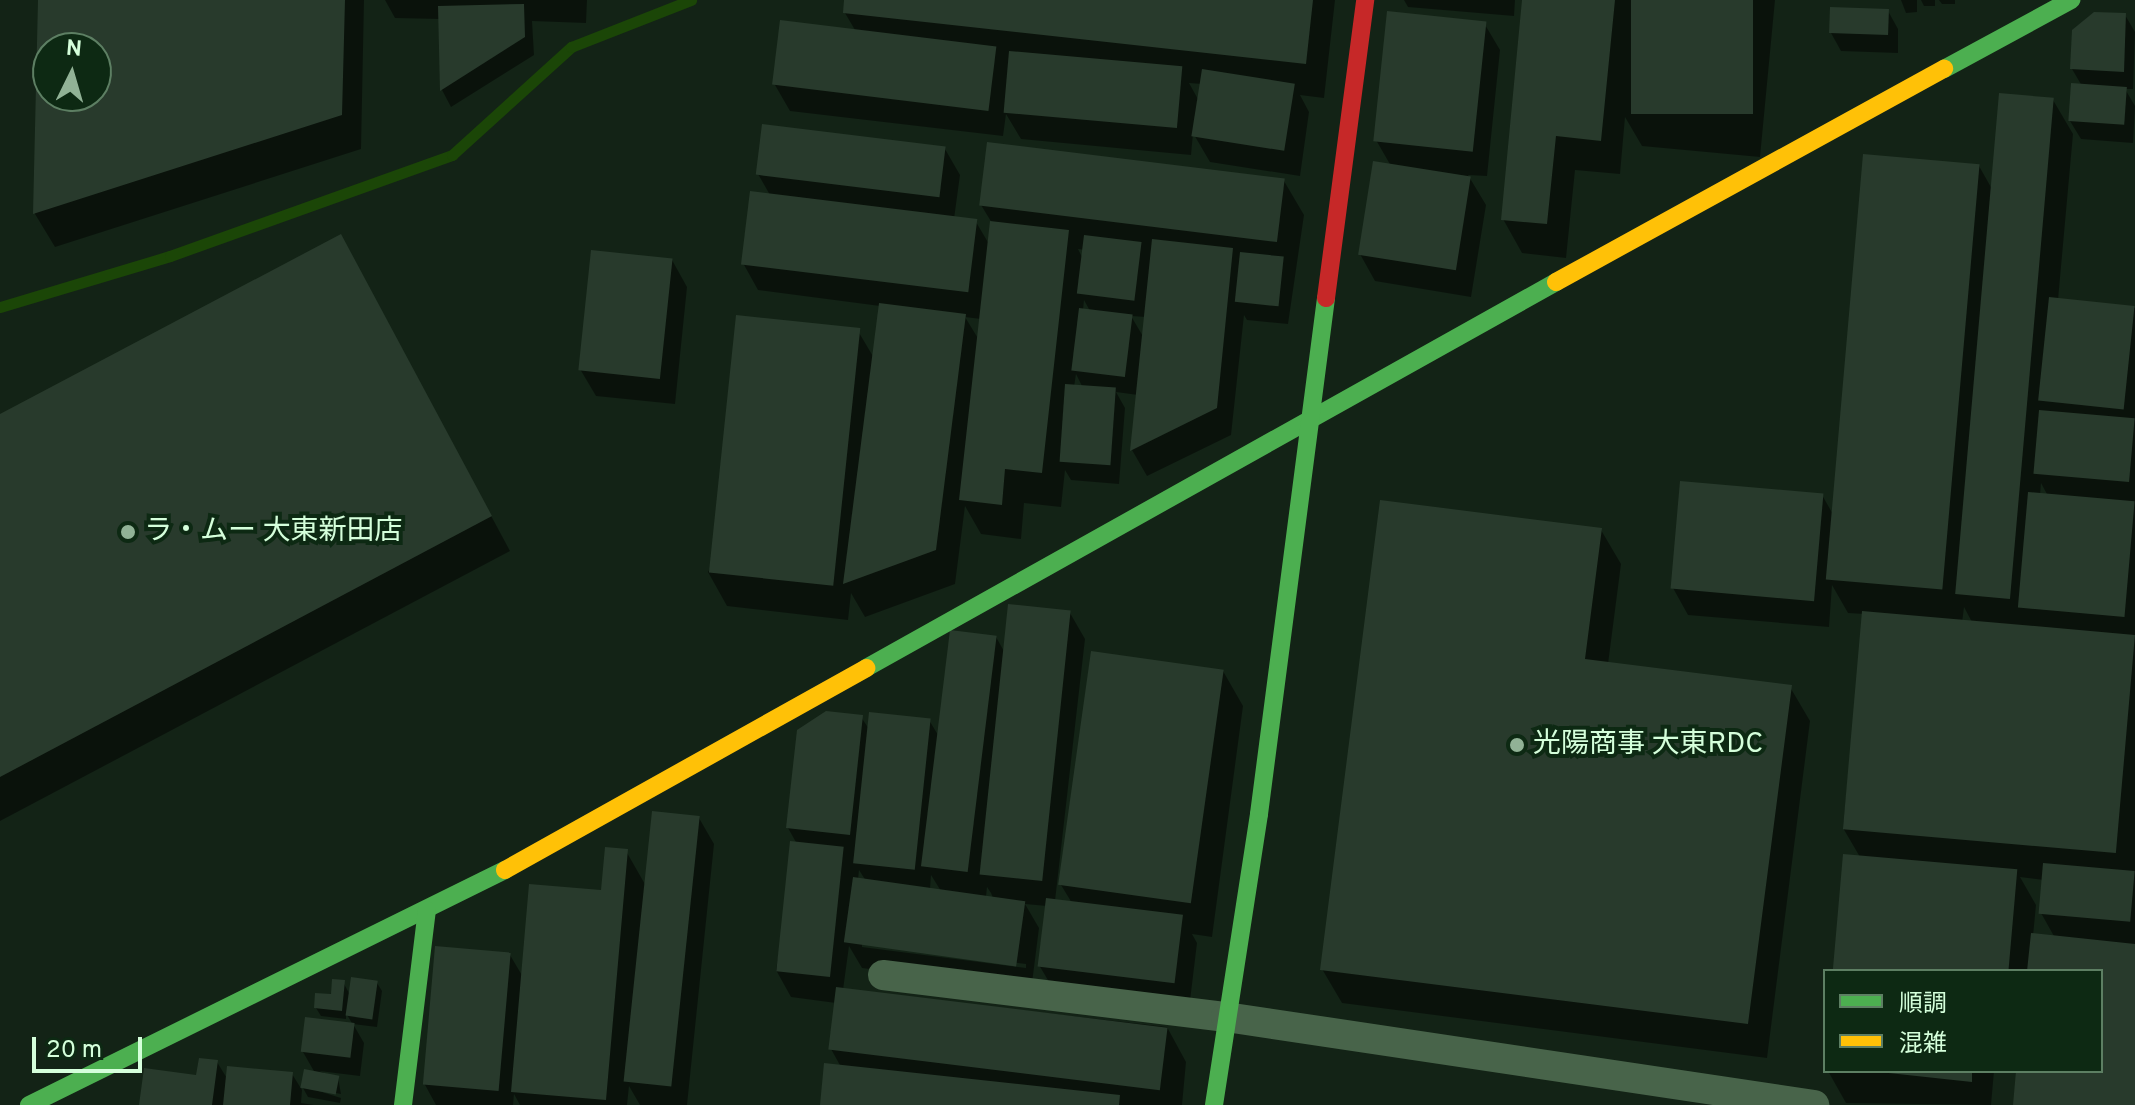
<!DOCTYPE html>
<meta charset="utf-8">
<style>
body{margin:0}
#map{position:relative;width:2135px;height:1105px;overflow:hidden;background:#132316;font-family:Overpass,"Noto Sans JP",sans-serif}
div>[style]{position:absolute}
[style*='--x']{left:calc(var(--x)*1px);top:calc(var(--y)*1px);width:calc(var(--w)*1px);rotate:calc(var(--a)*1deg)}
.shadow>*{inset:0;background:#0007}
.stream>*{height:11px;margin:-5.5px;padding:0 5.5px;transform-origin:5.5px;border-radius:5.5px;background:#1b4607}
.building>*{inset:0;background:#283a2c;transform-origin:0 0}
.street>*{height:30px;margin:-15px;padding:0 15px;transform-origin:15px;border-radius:15px;background:#48644a}
.fast>*{height:18px;margin:-9px;padding:0 9px;transform-origin:9px;border-radius:9px;background:#4caf50}
.slow>*{height:18px;margin:-9px;padding:0 9px;transform-origin:9px;border-radius:9px;background:#ffc107}
.jam>*{height:18px;margin:-9px;padding:0 9px;transform-origin:9px;border-radius:9px;background:#c62828}
.dots>*{width:22px;height:22px;translate:-50% -50%;box-sizing:border-box;border:4px solid #0d2913;border-radius:50%}
span{translate:-50% -50%;white-space:nowrap;text-align:center;line-height:1.15;-webkit-text-stroke:8px #0d2913;paint-order:stroke}
.poi-label{font-size:28px;color:#d5ffdb}
.left{translate:0 -50%;text-align:left}
.legend{position:absolute;left:1823px;top:969px;width:280px;height:104px;box-sizing:border-box;background:#0d2913;border:2px solid #5d7f63;margin:0;padding:10px 14px;list-style:none;font-size:24px;color:#d5ffdb}
.legend li{display:flex;align-items:center;gap:16px;height:40px}
.legend b{width:40px;border:2px solid #5d7f63}
.north{position:absolute;left:32px;top:32px;width:80px;height:80px;box-sizing:border-box;background:#0d2913;border:2px solid #5d7f63;border-radius:50%;rotate:5deg;font-size:22px;font-weight:700;line-height:32px;text-align:center;color:#d5ffdb}
.north::after{content:'';display:block;margin:auto;width:28px;height:36px;background:#91b296;clip-path:polygon(50% 0,100% 100%,50% 72%,0 100%)}
.scale{position:absolute;left:32px;top:1037px;width:110px;height:36px;box-sizing:border-box;border:4px solid #d5ffdb;border-top:0;padding-left:10px;font-size:24px;line-height:28px;white-space:nowrap;color:#d5ffdb;-webkit-text-stroke:6px #0d2913;paint-order:stroke}
</style>
<div id="map">
<div class="shadow">
<i style="clip-path:polygon(evenodd,40px 0,364px 0,361px 149px,55px 247px,35px 214px,40px 0,48px 48px,96px 48px,96px 96px,48px 96px,48px 48px)"></i>
<i style="clip-path:polygon(385px 0,587px 0,586px 23px,532px 21px,534px 55px,451px 107px,442px 90px,440px 19px,395px 18px)"></i>
<i style="clip-path:polygon(evenodd,846px 0,1335px 0,1324px 98px,1300px 95px,1309px 112px,1300px 176px,1210px 162px,1193px 133px,1191px 155px,1021px 139px,1006px 114px,1003px 136px,790px 111px,775px 85px,855px 30px,845px 13px,846px 0,1189px 83px,1202px 84px,1199px 101px,1189px 83px)"></i>
<i style="clip-path:polygon(1404px 0,1515px 0,1514px 16px,1408px 7px)"></i>
<i style="clip-path:polygon(1524px 0,1775px 0,1760px 157px,1642px 146px,1625px 117px,1620px 174px,1575px 170px,1566px 258px,1522px 253px,1503px 219px)"></i>
<i style="clip-path:polygon(1901px 0,1917px 0,1917px 12px,1906px 13px)"></i>
<i style="clip-path:polygon(1921px 0,1935px 0,1935px 6px,1924px 6px)"></i>
<i style="clip-path:polygon(1939px 0,1955px 0,1955px 4px,1942px 4px)"></i>
<i style="clip-path:polygon(1888px 11px,1898px 29px,1898px 53px,1841px 51px,1831px 33px)"></i>
<i style="clip-path:polygon(2125px 15px,2135px 32px,2133px 89px,2125px 89px,2135px 106px,2133px 143px,2081px 139px,2070px 121px,2082px 86px,2072px 69px)"></i>
<i style="clip-path:polygon(1484px 23px,1500px 50px,1487px 176px,1468px 175px,1486px 205px,1471px 297px,1375px 281px,1360px 254px,1391px 166px,1376px 140px)"></i>
<i style="clip-path:polygon(evenodd,2053px 100px,2073px 134px,2058px 300px,2135px 308px,2135px 1105px,2015px 1105px,2018px 1071px,2101px 1071px,2101px 971px,1835px 971px,1860px 857px,1843px 828px,1864px 614px,1848px 613px,1832px 585px,1829px 627px,1688px 615px,1673px 588px,1822px 495px,1834px 516px,1979px 166px,1992px 189px,2053px 100px,2041px 483px,2048px 496px,2040px 495px,2041px 483px,2053px 100px,1964px 607px,1973px 624px,1962px 623px,1964px 607px,2053px 100px,2020px 877px,2044px 880px,2041px 913px,2055px 938px,2033px 936px,2036px 905px,2020px 877px)"></i>
<i style="clip-path:polygon(evenodd,945px 149px,960px 175px,954px 219px,976px 222px,989px 244px,992px 223px,981px 205px,1284px 181px,1304px 215px,1288px 324px,1247px 320px,1244px 315px,1231px 435px,1147px 476px,1132px 450px,1138px 395px,1116px 392px,1125px 408px,1119px 484px,1071px 480px,1065px 470px,1061px 507px,1024px 503px,1021px 539px,981px 534px,965px 506px,955px 584px,865px 617px,851px 593px,848px 620px,727px 606px,708px 572px,858px 331px,874px 358px,880px 306px,758px 290px,743px 263px,770px 195px,758px 174px,945px 149px,1078px 249px,1085px 250px,1083px 259px,1078px 249px,945px 149px,1084px 300px,1090px 311px,1083px 310px,1084px 300px,945px 149px,1131px 316px,1146px 317px,1144px 338px,1131px 316px,945px 149px,965px 317px,981px 319px,979px 340px,965px 317px,945px 149px,1076px 374px,1083px 388px,1074px 387px,1076px 374px)"></i>
<i style="clip-path:polygon(672px 260px,687px 287px,675px 404px,596px 396px,580px 369px)"></i>
<i style="clip-path:polygon(359px 270px,510px 551px,0 821px,0 416px)"></i>
<i style="clip-path:polygon(1601px 530px,1621px 564px,1608px 664px,1790px 687px,1810px 721px,1767px 1058px,1342px 1003px,1322px 969px)"></i>
<i style="clip-path:polygon(evenodd,1070px 613px,1085px 639px,1055px 901px,1072px 903px,1061px 885px,1223px 671px,1243px 706px,1212px 937px,1192px 934px,1197px 943px,1189px 1009px,1055px 992px,1039px 965px,1047px 906px,1025px 904px,1039px 928px,1031px 991px,862px 968px,849px 946px,843px 990px,1167px 1027px,1186px 1062px,1182px 1105px,822px 1105px,841px 1067px,831px 1049px,836px 1003px,791px 997px,776px 970px,797px 844px,788px 828px,861px 717px,869px 729px,929px 720px,941px 740px,996px 637px,1005px 653px,1070px 613px,859px 870px,866px 881px,858px 880px,859px 870px,1070px 613px,931px 875px,941px 891px,930px 889px,931px 875px,1070px 613px,987px 887px,991px 893px,993px 898px,986px 897px,987px 887px,1070px 613px,862px 942px,1026px 964px,1026px 968px,862px 947px,862px 942px)"></i>
<i style="clip-path:polygon(699px 818px,714px 844px,687px 1105px,640px 1105px,629px 1086px,627px 1105px,520px 1105px,514px 1094px,513px 1105px,436px 1105px,424px 1083px,510px 955px,523px 977px,603px 892px,626px 851px,646px 886px)"></i>
<i style="clip-path:polygon(343px 982px,350px 995px,377px 983px,382px 991px,377px 1027px,353px 1024px,364px 1043px,360px 1076px,319px 1071px,338px 1078px,341px 1094px,306px 1087px,341px 1098px,340px 1103px,308px 1097px,303px 1088px,315px 1073px,303px 1052px,353px 1025px,346px 1013px,346px 1019px,321px 1016px,316px 1008px)"></i>
<i style="clip-path:polygon(217px 1062px,228px 1080px,292px 1074px,302px 1090px,301px 1103px,314px 1105px,141px 1105px,198px 1077px)"></i>
<i style="clip-path:polygon(1828px 1071px,1994px 1071px,1991px 1105px,1846px 1103px)"></i>
</div>
<div class="stream">
<i style="--x:0;--y:307;--w:177;--a:-16.7"></i>
<i style="--x:170;--y:256;--w:300;--a:-19.7"></i>
<i style="--x:452;--y:155;--w:161;--a:-42.2"></i>
<i style="--x:571;--y:47;--w:129;--a:-21.4"></i>
</div>
<div class="building">
<i style="clip-path:polygon(evenodd,38px 0,345px 0,342px 115px,33px 214px,38px 0,48px 48px,96px 48px,96px 96px,48px 96px,48px 48px)"></i>
<i style="clip-path:polygon(844px 0,1313px 0,1306px 64px,843px 13px)"></i>
<i style="clip-path:polygon(1522px 0,1615px 0,1601px 141px,1556px 136px,1547px 224px,1501px 220px)"></i>
<i style="left:1631px;top:0;width:122px;height:114px"></i>
<i style="clip-path:polygon(524px 4px,525px 37px,440px 91px,438px 6px)"></i>
<i style="left:1830px;top:7px;width:59px;height:26px;rotate:2deg"></i>
<i style="left:1387px;top:11px;width:100px;height:131px;rotate:6deg"></i>
<i style="clip-path:polygon(2094px 12px,2126px 13px,2124px 72px,2070px 69px,2072px 30px)"></i>
<i style="left:780px;top:20px;width:218px;height:65px;rotate:7deg"></i>
<i style="left:1009px;top:51px;width:174px;height:62px;rotate:5deg"></i>
<i style="left:1202px;top:69px;width:94px;height:68px;rotate:9deg"></i>
<i style="left:2071px;top:83px;width:56px;height:38px;rotate:4deg"></i>
<i style="left:1999px;top:93px;width:55px;height:503px;rotate:5deg"></i>
<i style="left:762px;top:124px;width:185px;height:51px;rotate:7deg"></i>
<i style="left:987px;top:142px;width:300px;height:64px;rotate:7deg"></i>
<i style="left:1863px;top:154px;width:117px;height:427px;rotate:5deg"></i>
<i style="left:1373px;top:161px;width:99px;height:95px;rotate:9deg"></i>
<i style="left:750px;top:191px;width:229px;height:74px;rotate:7deg"></i>
<i style="clip-path:polygon(990px 221px,1069px 230px,1042px 473px,1005px 469px,1002px 505px,959px 500px)"></i>
<i style="clip-path:polygon(341px 234px,492px 516px,0 777px,0 414px)"></i>
<i style="left:1084px;top:235px;width:58px;height:59px;rotate:7deg"></i>
<i style="clip-path:polygon(1152px 239px,1233px 248px,1217px 408px,1130px 451px)"></i>
<i style="left:591px;top:250px;width:82px;height:121px;rotate:6deg"></i>
<i style="left:1240px;top:252px;width:44px;height:50px;rotate:6deg"></i>
<i style="left:2049px;top:297px;width:86px;height:104px;rotate:6deg"></i>
<i style="clip-path:polygon(879px 303px,966px 314px,936px 550px,843px 584px)"></i>
<i style="left:1079px;top:308px;width:54px;height:63px;rotate:7deg"></i>
<i style="left:736px;top:315px;width:125px;height:259px;rotate:6deg"></i>
<i style="left:1065px;top:384px;width:51px;height:78px;rotate:4deg"></i>
<i style="left:2039px;top:410px;width:96px;height:64px;rotate:5deg"></i>
<i style="left:1680px;top:481px;width:144px;height:108px;rotate:5deg"></i>
<i style="left:2028px;top:492px;width:107px;height:116px;rotate:5deg"></i>
<i style="clip-path:polygon(1380px 500px,1602px 528px,1585px 659px,1792px 685px,1748px 1024px,1320px 970px)"></i>
<i style="left:1008px;top:604px;width:63px;height:272px;rotate:6deg"></i>
<i style="left:1862px;top:611px;width:274px;height:219px;rotate:5deg"></i>
<i style="left:950px;top:630px;width:47px;height:238px;rotate:7deg"></i>
<i style="left:1091px;top:651px;width:134px;height:236px;rotate:8deg"></i>
<i style="clip-path:polygon(826px 711px,863px 715px,850px 835px,786px 828px,797px 730px)"></i>
<i style="left:869px;top:712px;width:62px;height:152px;rotate:6deg"></i>
<i style="left:652px;top:811px;width:48px;height:272px;rotate:6deg"></i>
<i style="left:790px;top:841px;width:54px;height:131px;rotate:6deg"></i>
<i style="clip-path:polygon(605px 847px,628px 849px,606px 1100px,511px 1092px,529px 884px,601px 890px)"></i>
<i style="left:1843px;top:854px;width:175px;height:117px;rotate:5deg"></i>
<i style="left:2043px;top:863px;width:92px;height:51px;rotate:5deg"></i>
<i style="left:853px;top:877px;width:174px;height:66px;rotate:8deg"></i>
<i style="left:1046px;top:898px;width:138px;height:69px;rotate:7deg"></i>
<i style="clip-path:polygon(2031px 933px,2135px 944px,2135px 1105px,2013px 1105px,2016px 1071px,2101px 1071px,2101px 971px,2027px 971px)"></i>
<i style="left:435px;top:946px;width:76px;height:139px;rotate:5deg"></i>
<i style="left:351px;top:977px;width:27px;height:39px;rotate:8deg"></i>
<i style="clip-path:polygon(332px 979px,345px 980px,342px 1011px,314px 1008px,315px 993px,331px 994px)"></i>
<i style="left:836px;top:987px;width:334px;height:63px;rotate:7deg"></i>
<i style="left:305px;top:1017px;width:50px;height:35px;rotate:7deg"></i>
<i style="clip-path:polygon(199px 1058px,218px 1060px,212px 1105px,139px 1105px,144px 1068px,196px 1075px)"></i>
<i style="clip-path:polygon(824px 1063px,1120px 1095px,1119px 1105px,820px 1105px)"></i>
<i style="clip-path:polygon(227px 1066px,293px 1072px,290px 1105px,223px 1105px)"></i>
<i style="left:304px;top:1069px;width:36px;height:19px;rotate:11deg"></i>
<i style="clip-path:polygon(1870px 1071px,1972px 1071px,1972px 1082px)"></i>
</div>
<div class="street">
<i style="--x:883;--y:975;--w:346;--a:7"></i>
<i style="--x:1226;--y:1017;--w:595;--a:8.51"></i>
</div>
<div class="fast">
<i style="--x:1944;--y:69;--w:145;--a:-28.5"></i>
<i style="--x:866;--y:668;--w:791;--a:-29.22"></i>
<i style="--x:29;--y:1105;--w:531;--a:-26.28"></i>
<i style="--x:403;--y:1105;--w:196;--a:-83"></i>
<i style="--x:1214;--y:1105;--w:294;--a:-81.2"></i>
<i style="--x:1259;--y:814;--w:520;--a:-82.6"></i>
</div>
<div class="slow">
<i style="--x:1556;--y:282;--w:443;--a:-28.8"></i>
<i style="--x:505;--y:870;--w:414;--a:-29.2"></i>
</div>
<div class="jam">
<i style="--x:1326;--y:298;--w:301;--a:-82.5"></i>
</div>
<div class="dots">
<i style="left:128px;top:532px;background:#91b296"></i>
<i style="left:1517px;top:745px;background:#91b296"></i>
</div>
<div class="poi-label">
<span class="left" style="left:144px;top:532px">ラ・ムー 大東新田店</span>
<span class="left" style="left:1533px;top:745px">光陽商事 大東RDC</span>
</div>
<ul class="legend">
<li><b style="height:10px;background:#4caf50"></b>順調</li>
<li><b style="height:10px;background:#ffc107"></b>混雑</li>
</ul>
<div class="north">N</div>
<div class="scale">20 m</div>
</div>
